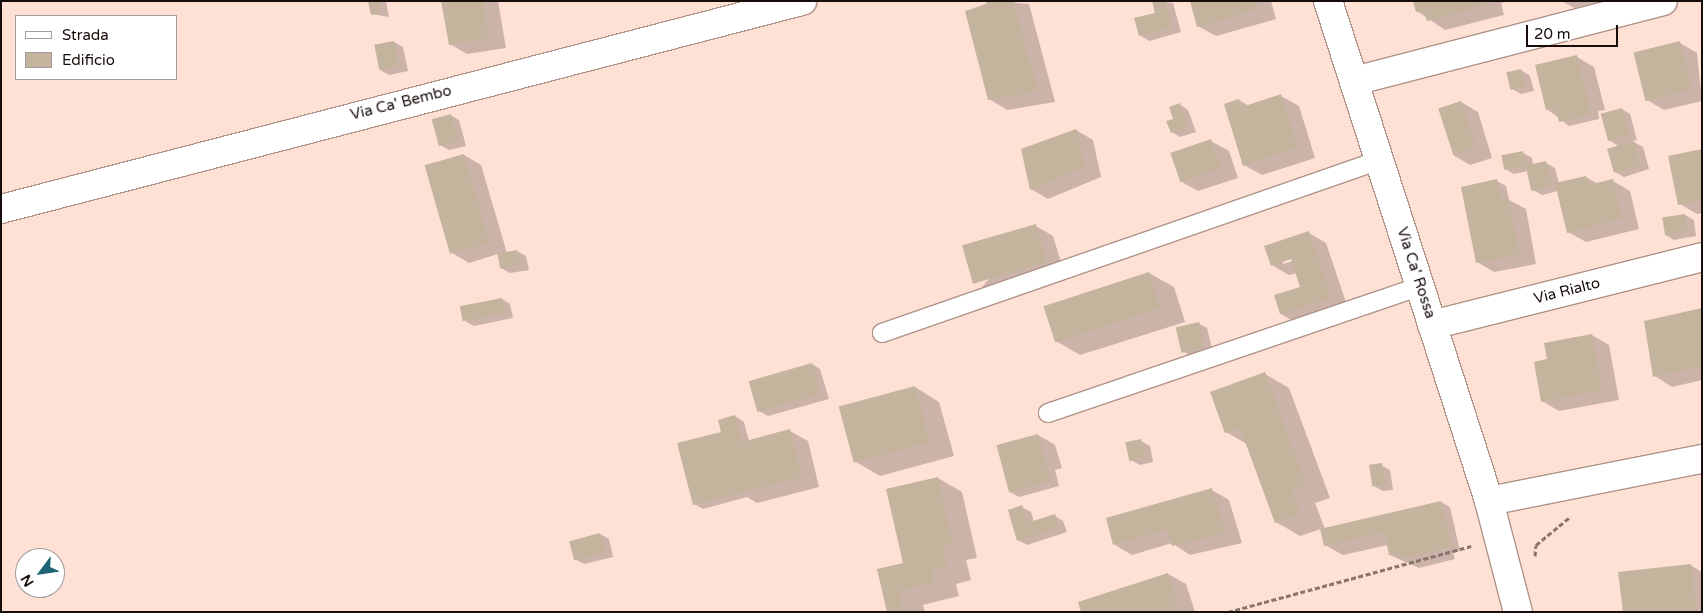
<!DOCTYPE html>
<style>
body{margin:0}
#map{position:relative;width:1703px;height:613px;overflow:hidden;background:#fee0d4;font-family:"Varela Round",sans-serif}
div>[style]{position:absolute}
[style*='--x']{left:calc(var(--x)*1px);top:calc(var(--y)*1px);width:calc(var(--w)*1px);rotate:calc(var(--a)*1deg)}
.shadow>*{inset:0;background:#0003}
.building>*{inset:0;background:#c4b49d;transform-origin:0 0}
.path>*{height:3px;margin-top:-1.5px;transform-origin:0;background:repeating-linear-gradient(90deg,#8a766f 0 5px,transparent 0 7.5px)}
.roads{filter:drop-shadow(1px 0 #af9388) drop-shadow(-1px 0 #af9388) drop-shadow(0 1px #af9388) drop-shadow(0 -1px #af9388)}
.lane>*{height:18px;margin:-9px;padding:0 9px;transform-origin:9px;border-radius:9px;background:#fff}
.street>*{height:28px;margin:-14px;padding:0 14px;transform-origin:14px;border-radius:14px;background:#fff}
.secondary>*{height:28px;margin:-14px;padding:0 14px;transform-origin:14px;border-radius:14px;background:#fff}
span{translate:-50% -50%;white-space:nowrap;text-align:center;line-height:1.15;-webkit-text-stroke:5px #fff;paint-order:stroke}
.street-label{font-size:15px;color:#170d0a}
.frame{position:absolute;inset:0;border:2px solid #170d0a;pointer-events:none}
.legend{position:absolute;left:15px;top:15px;width:162px;height:65px;box-sizing:border-box;background:#fff;border:1px solid #a29e9d;margin:0;padding:6px 9px;list-style:none;font-size:15px;color:#170d0a}
.legend li{display:flex;align-items:center;gap:10px;height:25px}
.legend b{width:25px;border:1px solid #a29e9d}
.north{position:absolute;left:15px;top:548px;width:50px;height:50px;box-sizing:border-box;background:#fff;border:1px solid #a29e9d;border-radius:50%;rotate:239deg;font-size:14px;font-weight:700;line-height:20px;text-align:center;color:#170d0a}
.north::after{content:'';display:block;margin:auto;width:18px;height:22px;background:#1c6373;clip-path:polygon(50% 0,100% 100%,50% 72%,0 100%)}
.scale{position:absolute;left:1526px;top:25px;width:92px;height:22px;box-sizing:border-box;border:2px solid #170d0a;border-top:0;padding-left:6px;font-size:15px;line-height:18px;white-space:nowrap;color:#170d0a;-webkit-text-stroke:4px #fff;paint-order:stroke}
</style>
<div id="map">
<div class="shadow">
<i style="clip-path:polygon(369px 1px,386px 1px,389px 17px,372px 14px)"></i>
<i style="clip-path:polygon(443px 1px,498px 1px,506px 48px,467px 54px,450px 44px)"></i>
<i style="clip-path:polygon(993px 1px,1029px 4px,1055px 102px,1007px 110px,989px 99px,966px 11px)"></i>
<i style="clip-path:polygon(1153px 1px,1173px 3px,1181px 32px,1149px 41px,1141px 36px,1157px 14px)"></i>
<i style="clip-path:polygon(1191px 1px,1271px 1px,1276px 19px,1216px 36px,1198px 26px)"></i>
<i style="clip-path:polygon(1414px 1px,1506px 1px,1506px 2px,1501px 3px,1504px 15px,1445px 30px,1417px 11px)"></i>
<i style="clip-path:polygon(1562px 1px,1604px 1px,1574px 8px)"></i>
<i style="clip-path:polygon(394px 42px,403px 47px,408px 71px,389px 75px,380px 70px)"></i>
<i style="clip-path:polygon(1680px 43px,1697px 53px,1702px 101px,1664px 110px,1647px 100px)"></i>
<i style="clip-path:polygon(1577px 57px,1594px 67px,1605px 110px,1598px 111px,1599px 119px,1569px 126px,1547px 109px)"></i>
<i style="clip-path:polygon(1521px 70px,1530px 76px,1534px 91px,1521px 94px,1512px 89px)"></i>
<i style="clip-path:polygon(1281px 96px,1299px 106px,1315px 158px,1262px 175px,1244px 165px,1239px 100px,1249px 106px)"></i>
<i style="clip-path:polygon(1461px 102px,1478px 112px,1492px 158px,1470px 165px,1453px 155px)"></i>
<i style="clip-path:polygon(1179px 104px,1188px 110px,1196px 132px,1180px 137px,1172px 132px)"></i>
<i style="clip-path:polygon(1622px 109px,1630px 114px,1637px 140px,1632px 141px,1643px 147px,1649px 169px,1624px 177px,1615px 172px,1620px 147px,1609px 140px)"></i>
<i style="clip-path:polygon(450px 115px,459px 120px,466px 146px,449px 150px,440px 145px)"></i>
<i style="clip-path:polygon(1076px 130px,1093px 140px,1101px 177px,1048px 199px,1031px 189px)"></i>
<i style="clip-path:polygon(1211px 141px,1229px 151px,1238px 178px,1198px 191px,1180px 181px)"></i>
<i style="clip-path:polygon(1702px 150px,1702px 213px,1697px 214px,1680px 204px)"></i>
<i style="clip-path:polygon(1523px 153px,1532px 158px,1533px 165px,1546px 163px,1555px 168px,1559px 184px,1586px 177px,1598px 184px,1613px 181px,1630px 191px,1639px 229px,1586px 242px,1568px 232px,1558px 191px,1542px 195px,1533px 190px,1528px 171px,1514px 174px,1505px 169px)"></i>
<i style="clip-path:polygon(464px 155px,481px 165px,507px 253px,517px 251px,526px 256px,529px 270px,510px 273px,501px 268px,498px 254px,469px 263px,452px 253px)"></i>
<i style="clip-path:polygon(1497px 181px,1506px 186px,1509px 200px,1526px 209px,1536px 264px,1494px 272px,1477px 262px)"></i>
<i style="clip-path:polygon(1685px 215px,1694px 220px,1696px 236px,1674px 240px,1666px 235px)"></i>
<i style="clip-path:polygon(1036px 226px,1053px 236px,1064px 272px,999px 297px,982px 287px)"></i>
<i style="clip-path:polygon(evenodd,1309px 233px,1326px 243px,1348px 308px,1298px 324px,1281px 314px,1302px 288px,1297px 273px,1289px 275px,1272px 265px,1309px 233px,1297px 256px,1298px 259px,1283px 264px,1283px 261px,1297px 256px)"></i>
<i style="clip-path:polygon(1149px 273px,1174px 287px,1185px 322px,1080px 355px,1056px 341px)"></i>
<i style="clip-path:polygon(502px 299px,510px 304px,513px 318px,474px 326px,465px 321px)"></i>
<i style="clip-path:polygon(1702px 309px,1702px 380px,1672px 387px,1655px 376px)"></i>
<i style="clip-path:polygon(1198px 323px,1207px 328px,1213px 352px,1193px 357px,1184px 352px)"></i>
<i style="clip-path:polygon(1592px 335px,1609px 345px,1619px 400px,1559px 411px,1542px 401px,1548px 360px)"></i>
<i style="clip-path:polygon(812px 364px,820px 369px,829px 399px,768px 416px,759px 411px)"></i>
<i style="clip-path:polygon(1265px 374px,1289px 388px,1330px 498px,1315px 503px,1325px 529px,1441px 502px,1450px 507px,1460px 551px,1453px 553px,1455px 559px,1419px 568px,1390px 555px,1388px 545px,1343px 555px,1325px 545px,1321px 529px,1300px 536px,1276px 522px,1247px 444px,1226px 432px)"></i>
<i style="clip-path:polygon(915px 387px,939px 402px,954px 456px,880px 476px,856px 462px)"></i>
<i style="clip-path:polygon(735px 416px,744px 422px,749px 441px,790px 431px,808px 441px,819px 487px,757px 503px,747px 497px,703px 509px,694px 504px,723px 432px)"></i>
<i style="clip-path:polygon(1038px 435px,1055px 445px,1062px 468px,1055px 470px,1059px 486px,1019px 497px,1010px 492px)"></i>
<i style="clip-path:polygon(1141px 441px,1150px 446px,1153px 462px,1140px 465px,1131px 460px)"></i>
<i style="clip-path:polygon(1381px 465px,1390px 470px,1393px 490px,1383px 491px,1374px 486px)"></i>
<i style="clip-path:polygon(938px 478px,962px 492px,977px 558px,966px 560px,971px 580px,956px 584px,959px 596px,923px 605px,925px 612px,888px 612px)"></i>
<i style="clip-path:polygon(1212px 490px,1229px 500px,1242px 543px,1190px 555px,1172px 543px,1132px 555px,1115px 545px)"></i>
<i style="clip-path:polygon(1022px 507px,1031px 512px,1034px 522px,1055px 516px,1063px 521px,1067px 532px,1027px 545px,1018px 540px)"></i>
<i style="clip-path:polygon(600px 534px,609px 539px,613px 557px,584px 564px,575px 559px)"></i>
<i style="clip-path:polygon(1690px 565px,1702px 572px,1702px 612px,1624px 612px)"></i>
<i style="clip-path:polygon(1168px 574px,1186px 584px,1195px 612px,1082px 612px)"></i>
</div>
<div class="building">
<i style="clip-path:polygon(368px 1px,378px 1px,381px 13px,371px 15px)"></i>
<i style="clip-path:polygon(441px 1px,483px 1px,489px 38px,449px 45px)"></i>
<i style="clip-path:polygon(986px 1px,1014px 1px,1038px 92px,988px 100px,965px 11px,987px 5px)"></i>
<i style="clip-path:polygon(1152px 1px,1166px 1px,1173px 28px,1139px 36px,1134px 18px,1155px 13px)"></i>
<i style="clip-path:polygon(1190px 1px,1257px 1px,1259px 9px,1197px 27px)"></i>
<i style="clip-path:polygon(1413px 1px,1486px 1px,1487px 5px,1427px 21px,1424px 10px,1416px 12px)"></i>
<i style="left:394px;top:41px;width:25px;height:20px;rotate:79deg"></i>
<i style="left:1680px;top:41px;width:50px;height:48px;rotate:76deg"></i>
<i style="clip-path:polygon(1577px 55px,1591px 114px,1559px 122px,1556px 108px,1546px 110px,1535px 65px)"></i>
<i style="left:1521px;top:69px;width:18px;height:15px;rotate:77deg"></i>
<i style="clip-path:polygon(1281px 94px,1298px 148px,1243px 166px,1224px 104px,1239px 99px,1242px 107px)"></i>
<i style="left:1461px;top:101px;width:49px;height:24px;rotate:72deg"></i>
<i style="clip-path:polygon(1180px 103px,1188px 127px,1171px 133px,1166px 121px,1173px 119px,1169px 107px)"></i>
<i style="left:1622px;top:108px;width:28px;height:22px;rotate:75deg"></i>
<i style="left:451px;top:114px;width:28px;height:20px;rotate:75deg"></i>
<i style="clip-path:polygon(1076px 129px,1085px 167px,1030px 190px,1021px 149px)"></i>
<i style="left:1211px;top:139px;width:31px;height:43px;rotate:71deg"></i>
<i style="left:1634px;top:141px;width:25px;height:28px;rotate:74deg"></i>
<i style="clip-path:polygon(1702px 149px,1702px 200px,1678px 205px,1668px 156px)"></i>
<i style="left:1523px;top:151px;width:15px;height:22px;rotate:79deg"></i>
<i style="left:464px;top:154px;width:92px;height:41px;rotate:74deg"></i>
<i style="left:1546px;top:161px;width:26px;height:21px;rotate:77deg"></i>
<i style="clip-path:polygon(1586px 176px,1588px 185px,1613px 179px,1622px 219px,1567px 233px,1555px 183px)"></i>
<i style="clip-path:polygon(1497px 179px,1502px 199px,1509px 198px,1519px 254px,1476px 263px,1461px 187px)"></i>
<i style="left:1685px;top:214px;width:18px;height:23px;rotate:81deg"></i>
<i style="left:1036px;top:224px;width:40px;height:77px;rotate:74deg"></i>
<i style="clip-path:polygon(1309px 231px,1331px 298px,1280px 314px,1274px 295px,1300px 287px,1291px 259px,1271px 266px,1264px 246px)"></i>
<i style="left:517px;top:250px;width:15px;height:20px;rotate:79deg"></i>
<i style="left:1149px;top:272px;width:38px;height:111px;rotate:72deg"></i>
<i style="left:502px;top:298px;width:15px;height:43px;rotate:79deg"></i>
<i style="clip-path:polygon(1702px 308px,1702px 366px,1653px 377px,1644px 321px)"></i>
<i style="left:1199px;top:322px;width:26px;height:24px;rotate:77deg"></i>
<i style="clip-path:polygon(1592px 334px,1602px 391px,1541px 402px,1534px 362px,1547px 359px,1544px 343px)"></i>
<i style="left:812px;top:363px;width:32px;height:66px;rotate:74deg"></i>
<i style="clip-path:polygon(1265px 372px,1306px 484px,1292px 490px,1300px 514px,1275px 523px,1240px 428px,1225px 433px,1210px 392px)"></i>
<i style="left:915px;top:386px;width:58px;height:79px;rotate:75deg"></i>
<i style="clip-path:polygon(735px 415px,742px 442px,790px 429px,802px 477px,693px 505px,677px 443px,721px 432px,718px 420px)"></i>
<i style="left:1038px;top:434px;width:49px;height:43px;rotate:75deg"></i>
<i style="left:1141px;top:439px;width:19px;height:16px;rotate:78deg"></i>
<i style="left:1382px;top:463px;width:22px;height:13px;rotate:82deg"></i>
<i style="clip-path:polygon(938px 477px,953px 544px,943px 547px,947px 566px,932px 570px,935px 583px,899px 591px,904px 612px,887px 612px,877px 569px,903px 563px,886px 489px)"></i>
<i style="clip-path:polygon(1212px 488px,1225px 533px,1172px 546px,1167px 530px,1113px 545px,1106px 518px)"></i>
<i style="clip-path:polygon(1441px 501px,1452px 547px,1400px 559px,1399px 553px,1389px 555px,1384px 532px,1324px 546px,1320px 529px)"></i>
<i style="clip-path:polygon(1022px 505px,1027px 523px,1055px 514px,1059px 527px,1017px 541px,1008px 510px)"></i>
<i style="left:600px;top:533px;width:20px;height:32px;rotate:75deg"></i>
<i style="clip-path:polygon(1691px 564px,1697px 612px,1623px 612px,1618px 572px)"></i>
<i style="clip-path:polygon(1168px 573px,1178px 604px,1171px 606px,1172px 612px,1081px 612px,1078px 602px)"></i>
</div>
<div class="path">
<i style="--x:1535;--y:556;--w:11;--a:-85"></i>
<i style="--x:1536;--y:545;--w:45;--a:-39.6"></i>
<i style="--x:1228;--y:612;--w:252;--a:-15.2"></i>
</div>
<div class="roads">
<div class="lane">
<i style="--x:882;--y:333;--w:527;--a:-19.16"></i>
<i style="--x:1048;--y:413;--w:393;--a:-18.8"></i>
</div>
<div class="street">
<i style="--x:1354;--y:81;--w:319;--a:-14.5"></i>
<i style="--x:1;--y:209;--w:828;--a:-14.56"></i>
<i style="--x:1432;--y:325;--w:278;--a:-14.1"></i>
<i style="--x:1489;--y:501;--w:217;--a:-11.2"></i>
</div>
<div class="secondary">
<i style="--x:1328;--y:1;--w:525;--a:72.15"></i>
<i style="--x:1489;--y:501;--w:115;--a:75.4"></i>
</div>
</div>
<div class="street-label">
<span style="left:401px;top:103px;rotate:-14deg">Via Ca' Bembo</span>
<span style="left:1416px;top:273px;rotate:72deg">Via Ca' Rossa</span>
<span style="left:1567px;top:291px;rotate:-14deg">Via Rialto</span>
</div>
<div class="frame"></div>
<ul class="legend">
<li><b style="height:6px;background:#fff"></b>Strada</li>
<li><b style="height:14px;background:#c4b49d"></b>Edificio</li>
</ul>
<div class="north">N</div>
<div class="scale">20 m</div>
</div>
